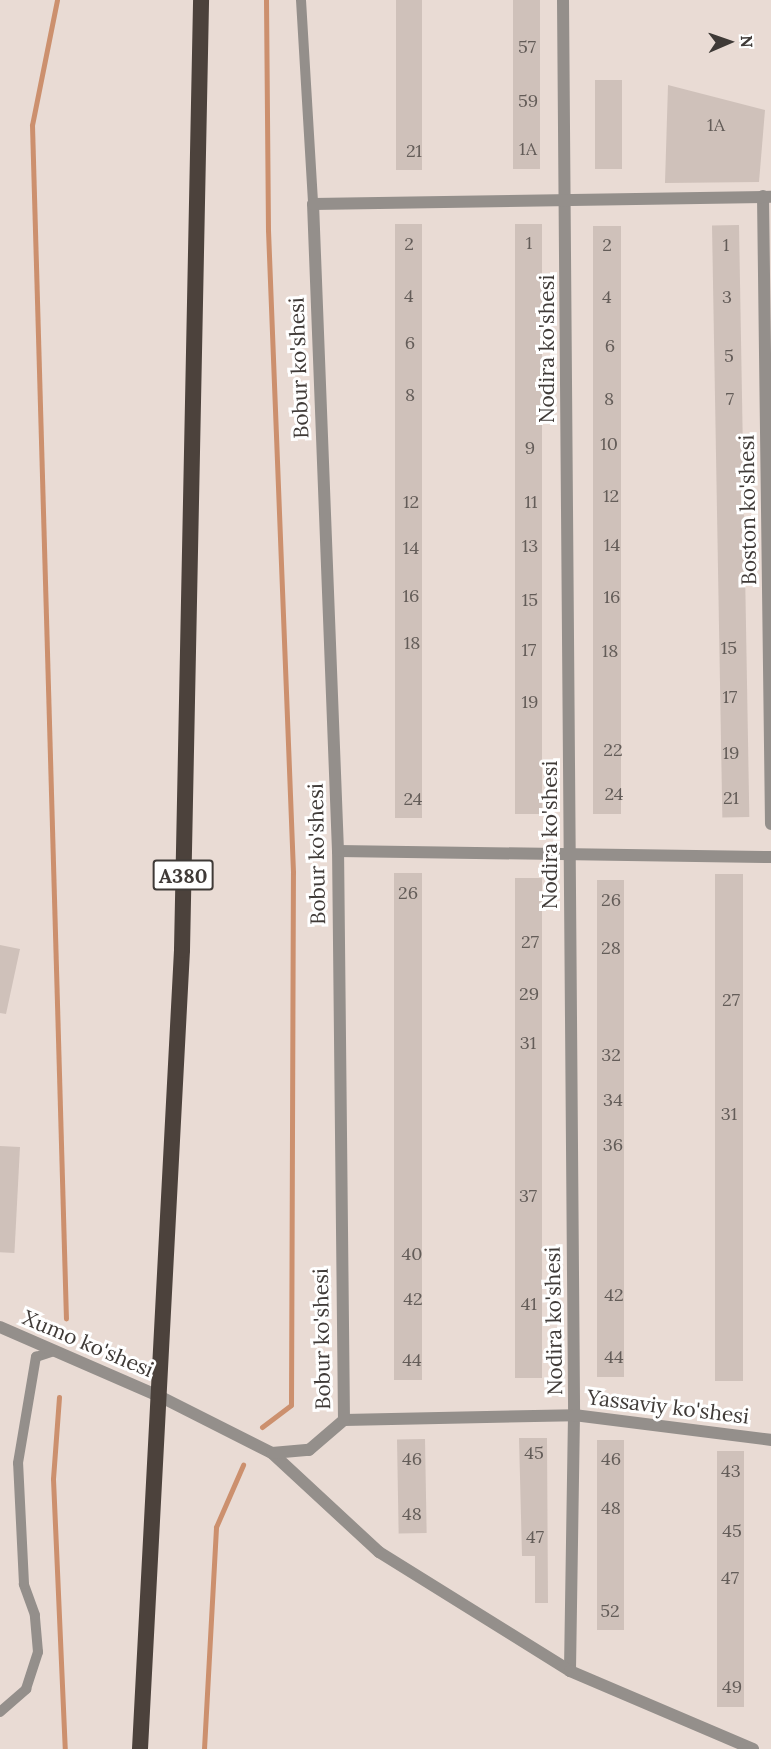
<!DOCTYPE html>
<style>
body{margin:0}
#map{position:relative;width:771px;height:1749px;overflow:hidden;background:#e9dbd4;font-family:Lora,serif}
div>[style]{position:absolute}
[style*='--x']{left:calc(var(--x)*1px);top:calc(var(--y)*1px);width:calc(var(--w)*1px);rotate:calc(var(--a)*1deg)}
.stream>*{height:5px;margin:-2.5px;padding:0 2.5px;transform-origin:2.5px;border-radius:2.5px;background:#cc906e}
.building>*{inset:0;background:#cfc1ba;transform-origin:0 0}
.service>*{height:10px;margin:-5px;padding:0 5px;transform-origin:5px;border-radius:5px;background:#948f8b}
.minor>*{height:12px;margin:-6px;padding:0 6px;transform-origin:6px;border-radius:6px;background:#948f8b}
.trunk>*{height:16px;margin:-8px;padding:0 8px;transform-origin:8px;border-radius:8px;background:#4c423c}
span{translate:-50% -50%;white-space:nowrap;text-align:center;line-height:1.15;-webkit-text-stroke:6px #fff;paint-order:stroke}
.number-label{font-size:18px;color:#635c58}
.number-label span{-webkit-text-stroke-width:0}
.shield-label span{padding:2px 4px;background:#fff;border:2px solid;border-radius:4px;-webkit-text-stroke-width:0}
.shield-label{font-size:20px;color:#3f3a37;font-weight:700}
.street-label{font-size:21px;color:#3f3a37}
.north{position:absolute;left:699px;top:12px;width:60px;height:60px;-webkit-text-stroke:4px #fff;paint-order:stroke;rotate:88deg;font-size:16px;font-weight:700;line-height:24px;text-align:center;color:#3f3a37}
.north::after{content:'';display:block;margin:auto;width:21px;height:27px;background:#3f3a37;clip-path:polygon(50% 0,100% 100%,50% 72%,0 100%)}
</style>
<div id="map">
<div class="stream">
<i style="--x:57;--y:0;--w:127;--a:101.3"></i>
<i style="--x:32;--y:125;--w:1194;--a:88.37"></i>
<i style="--x:59;--y:1397;--w:82;--a:94.2"></i>
<i style="--x:53;--y:1479;--w:270;--a:87.5"></i>
<i style="--x:262;--y:1427;--w:36;--a:-37"></i>
<i style="--x:291;--y:1405;--w:533;--a:-89.79"></i>
<i style="--x:293;--y:872;--w:642;--a:-92.23"></i>
<i style="--x:268;--y:230;--w:230;--a:-90.5"></i>
<i style="--x:204;--y:1749;--w:222;--a:-86.9"></i>
<i style="--x:216;--y:1527;--w:68;--a:-66.5"></i>
</div>
<div class="building">
<i style="left:396px;top:0;width:26px;height:170px"></i>
<i style="left:513px;top:0;width:27px;height:169px"></i>
<i style="left:595px;top:80px;width:27px;height:89px"></i>
<i style="clip-path:polygon(668px 85px,765px 110px,759px 182px,665px 183px)"></i>
<i style="left:422px;top:224px;width:594px;height:27px;rotate:90deg"></i>
<i style="left:515px;top:224px;width:27px;height:590px"></i>
<i style="left:739px;top:225px;width:592px;height:27px;rotate:89deg"></i>
<i style="left:593px;top:226px;width:28px;height:588px"></i>
<i style="left:394px;top:873px;width:28px;height:507px"></i>
<i style="left:715px;top:874px;width:28px;height:507px"></i>
<i style="left:515px;top:878px;width:27px;height:500px"></i>
<i style="left:624px;top:880px;width:497px;height:27px;rotate:90deg"></i>
<i style="clip-path:polygon(0 945px,20px 949px,6px 1014px,0 1013px)"></i>
<i style="left:0;top:1146px;width:20px;height:106px;rotate:3deg"></i>
<i style="clip-path:polygon(519px 1438px,547px 1438px,548px 1603px,535px 1603px,535px 1556px,522px 1556px)"></i>
<i style="left:425px;top:1439px;width:94px;height:28px;rotate:89deg"></i>
<i style="left:597px;top:1440px;width:27px;height:190px"></i>
<i style="left:717px;top:1451px;width:27px;height:256px"></i>
</div>
<div class="service">
<i style="--x:301;--y:0;--w:204;--a:86.6"></i>
<i style="--x:0;--y:1712;--w:35;--a:-41"></i>
<i style="--x:26;--y:1689;--w:39;--a:-72"></i>
<i style="--x:38;--y:1652;--w:37;--a:-95"></i>
<i style="--x:35;--y:1615;--w:33;--a:-110"></i>
<i style="--x:24;--y:1584;--w:121;--a:-92.8"></i>
<i style="--x:18;--y:1463;--w:108;--a:-80.4"></i>
<i style="--x:36;--y:1357;--w:20;--a:-18"></i>
</div>
<div class="minor">
<i style="--x:563;--y:0;--w:1415;--a:89.55"></i>
<i style="--x:574;--y:1415;--w:256;--a:90.9"></i>
<i style="--x:763;--y:196;--w:628;--a:89.27"></i>
<i style="--x:338;--y:851;--w:433;--a:0.8"></i>
<i style="--x:0;--y:1327;--w:176;--a:23.5"></i>
<i style="--x:161;--y:1397;--w:124;--a:26.8"></i>
<i style="--x:272;--y:1453;--w:146;--a:42.8"></i>
<i style="--x:379;--y:1552;--w:225;--a:31.9"></i>
<i style="--x:570;--y:1671;--w:199;--a:23.1"></i>
<i style="--x:344;--y:1420;--w:230;--a:-1.2"></i>
<i style="--x:574;--y:1415;--w:199;--a:7.2"></i>
<i style="--x:272;--y:1453;--w:37;--a:-5"></i>
<i style="--x:309;--y:1450;--w:46;--a:-40.6"></i>
<i style="--x:344;--y:1420;--w:569;--a:-90.6"></i>
<i style="--x:338;--y:851;--w:647;--a:-92.21"></i>
<i style="--x:313;--y:204;--w:458;--a:-0.9"></i>
</div>
<div class="trunk">
<i style="--x:140;--y:1749;--w:800;--a:-86.99"></i>
<i style="--x:182;--y:950;--w:950;--a:-88.85"></i>
</div>
<div class="number-label">
<span style="left:527px;top:47px">57</span>
<span style="left:528px;top:101px">59</span>
<span style="left:716px;top:125px">1A</span>
<span style="left:528px;top:149px">1A</span>
<span style="left:414px;top:151px">21</span>
<span style="left:529px;top:243px">1</span>
<span style="left:409px;top:244px">2</span>
<span style="left:607px;top:245px">2</span>
<span style="left:726px;top:245px">1</span>
<span style="left:409px;top:296px">4</span>
<span style="left:607px;top:297px">4</span>
<span style="left:727px;top:297px">3</span>
<span style="left:410px;top:343px">6</span>
<span style="left:610px;top:346px">6</span>
<span style="left:729px;top:356px">5</span>
<span style="left:410px;top:395px">8</span>
<span style="left:609px;top:399px">8</span>
<span style="left:730px;top:399px">7</span>
<span style="left:609px;top:444px">10</span>
<span style="left:530px;top:448px">9</span>
<span style="left:611px;top:496px">12</span>
<span style="left:411px;top:502px">12</span>
<span style="left:531px;top:502px">11</span>
<span style="left:612px;top:545px">14</span>
<span style="left:530px;top:546px">13</span>
<span style="left:411px;top:548px">14</span>
<span style="left:411px;top:596px">16</span>
<span style="left:612px;top:597px">16</span>
<span style="left:530px;top:600px">15</span>
<span style="left:412px;top:643px">18</span>
<span style="left:729px;top:648px">15</span>
<span style="left:529px;top:650px">17</span>
<span style="left:610px;top:651px">18</span>
<span style="left:730px;top:697px">17</span>
<span style="left:530px;top:702px">19</span>
<span style="left:613px;top:750px">22</span>
<span style="left:731px;top:753px">19</span>
<span style="left:614px;top:794px">24</span>
<span style="left:731px;top:798px">21</span>
<span style="left:413px;top:799px">24</span>
<span style="left:408px;top:893px">26</span>
<span style="left:611px;top:900px">26</span>
<span style="left:530px;top:942px">27</span>
<span style="left:611px;top:948px">28</span>
<span style="left:529px;top:994px">29</span>
<span style="left:731px;top:1000px">27</span>
<span style="left:528px;top:1043px">31</span>
<span style="left:611px;top:1055px">32</span>
<span style="left:613px;top:1100px">34</span>
<span style="left:729px;top:1114px">31</span>
<span style="left:613px;top:1145px">36</span>
<span style="left:528px;top:1196px">37</span>
<span style="left:412px;top:1254px">40</span>
<span style="left:614px;top:1295px">42</span>
<span style="left:413px;top:1299px">42</span>
<span style="left:529px;top:1304px">41</span>
<span style="left:614px;top:1357px">44</span>
<span style="left:412px;top:1360px">44</span>
<span style="left:534px;top:1453px">45</span>
<span style="left:412px;top:1459px">46</span>
<span style="left:611px;top:1459px">46</span>
<span style="left:731px;top:1471px">43</span>
<span style="left:611px;top:1508px">48</span>
<span style="left:412px;top:1514px">48</span>
<span style="left:732px;top:1531px">45</span>
<span style="left:535px;top:1537px">47</span>
<span style="left:730px;top:1578px">47</span>
<span style="left:610px;top:1611px">52</span>
<span style="left:732px;top:1687px">49</span>
</div>
<div class="shield-label">
<span style="left:183px;top:875px">A380</span>
</div>
<div class="street-label">
<span style="left:547px;top:349px;rotate:-90deg">Nodira ko'shesi</span>
<span style="left:299px;top:368px;rotate:-92deg">Bobur ko'shesi</span>
<span style="left:748px;top:510px;rotate:-91deg">Boston ko'shesi</span>
<span style="left:550px;top:835px;rotate:-90deg">Nodira ko'shesi</span>
<span style="left:317px;top:854px;rotate:-91deg">Bobur ko'shesi</span>
<span style="left:554px;top:1321px;rotate:-91deg">Nodira ko'shesi</span>
<span style="left:322px;top:1339px;rotate:-91deg">Bobur ko'shesi</span>
<span style="left:88px;top:1344px;rotate:23deg">Xumo ko'shesi</span>
<span style="left:668px;top:1407px;rotate:7deg">Yassaviy ko'shesi</span>
</div>
<div class="north">N</div>
</div>
